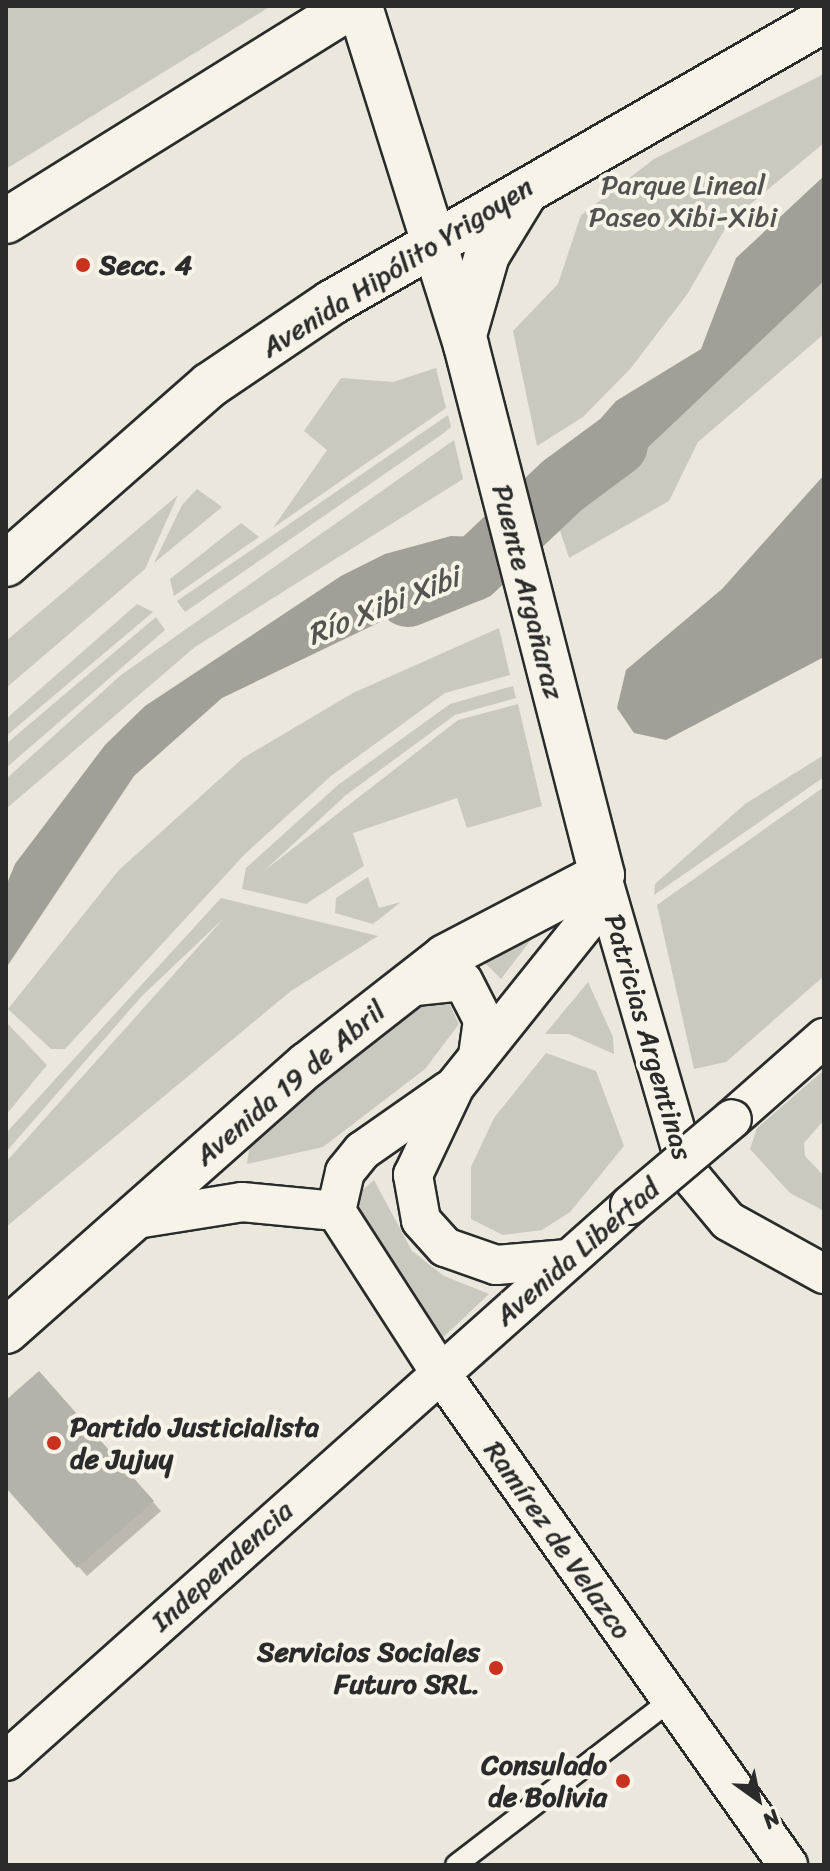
<!DOCTYPE html>
<meta charset="utf-8">
<style>
body{margin:0}
#map{position:relative;width:830px;height:1871px;overflow:hidden;background:#ebe7dd;font-family:Sriracha,sans-serif}
div>[style]{position:absolute}
[style*='--x']{left:calc(var(--x)*1px);top:calc(var(--y)*1px);width:calc(var(--w)*1px);rotate:calc(var(--a)*1deg)}
.green>*{inset:0;background:#cbc8bf}
.water>*{inset:0;background:#a29f98}
.shadow>*{inset:0;background:#0003}
.river>*{height:62px;margin:-31px;padding:0 31px;transform-origin:31px;border-radius:31px;background:#a29f98}
.building>*{inset:0;background:#b5b2ab}
.roads{filter:drop-shadow(2px 0 #2b2b2b) drop-shadow(-2px 0 #2b2b2b) drop-shadow(0 2px #2b2b2b) drop-shadow(0 -2px #2b2b2b)}
.lane>*{height:20px;margin:-10px;padding:0 10px;transform-origin:10px;border-radius:10px;background:#f7f3e8}
.street>*{height:38px;margin:-19px;padding:0 19px;transform-origin:19px;border-radius:19px;background:#f7f3e8}
.secondary>*{height:44px;margin:-22px;padding:0 22px;transform-origin:22px;border-radius:22px;background:#f7f3e8}
.bridges{filter:drop-shadow(2px 0 #2b2b2b) drop-shadow(-2px 0 #2b2b2b) drop-shadow(0 2px #2b2b2b) drop-shadow(0 -2px #2b2b2b)}
.street-bridge>*{height:38px;margin:-19px;padding:0 19px;transform-origin:19px;border-radius:19px;background:#f7f3e8}
.dots>*{width:22px;height:22px;translate:-50% -50%;box-sizing:border-box;border:4px solid #f7f3e8;border-radius:50%}
span{translate:-50% -50%;white-space:nowrap;text-align:center;line-height:1.15;-webkit-text-stroke:8px #f7f3e8;paint-order:stroke}
.park-label{font-size:28px;color:#535250}
.poi-label{font-size:28px;color:#2b2b2b;font-weight:700}
.left{translate:0 -50%;text-align:left}
.right{translate:-100% -50%;text-align:right}
.street-label{font-size:28px;color:#2b2b2b}
.water-label{font-size:30px;color:#555451;font-style:italic}
.frame{position:absolute;inset:0;border:8px solid #2b2b2b;pointer-events:none}
.north{position:absolute;left:718px;top:1759px;width:80px;height:80px;-webkit-text-stroke:6px #f7f3e8;paint-order:stroke;rotate:147deg;font-size:22px;font-weight:700;line-height:32px;text-align:center;color:#2b2b2b}
.north::after{content:'';display:block;margin:auto;width:28px;height:36px;background:#2b2b2b;clip-path:polygon(50% 0,100% 100%,50% 72%,0 100%)}
</style>
<div id="map">
<div class="green">
<i style="clip-path:polygon(6px 6px,271px 6px,6px 169px)"></i>
<i style="clip-path:polygon(824px 74px,824px 143px,729px 222px,688px 293px,631px 368px,583px 417px,537px 446px,513px 331px,558px 284px,581px 215px,654px 159px)"></i>
<i style="clip-path:polygon(824px 281px,824px 334px,698px 442px,669px 501px,569px 558px,557px 521px,621px 473px)"></i>
<i style="clip-path:polygon(436px 368px,446px 408px,273px 528px,327px 450px,304px 431px,341px 378px,393px 382px)"></i>
<i style="clip-path:polygon(448px 415px,451px 427px,441px 435px,185px 612px,177px 601px)"></i>
<i style="clip-path:polygon(454px 440px,463px 479px,195px 647px,6px 809px,6px 779px,121px 675px)"></i>
<i style="clip-path:polygon(197px 489px,222px 507px,154px 563px,182px 505px)"></i>
<i style="clip-path:polygon(178px 495px,145px 569px,6px 688px,6px 641px)"></i>
<i style="clip-path:polygon(241px 523px,259px 537px,174px 596px,170px 579px)"></i>
<i style="clip-path:polygon(137px 604px,153px 612px,6px 736px,6px 719px)"></i>
<i style="clip-path:polygon(156px 617px,165px 630px,6px 768px,6px 744px)"></i>
<i style="clip-path:polygon(499px 628px,510px 675px,445px 693px,331px 776px,245px 854px,65px 1049px,51px 1049px,8px 1009px,119px 870px,243px 758px,353px 693px)"></i>
<i style="clip-path:polygon(513px 686px,516px 698px,455px 715px,346px 795px,264px 871px,458px 720px,518px 704px,542px 806px,467px 828px,457px 798px,353px 833px,364px 866px,306px 904px,242px 889px,246px 868px,338px 785px,450px 704px)"></i>
<i style="clip-path:polygon(824px 755px,824px 777px,654px 895px,655px 884px,745px 804px)"></i>
<i style="clip-path:polygon(824px 787px,824px 976px,726px 1062px,694px 1069px,657px 905px)"></i>
<i style="clip-path:polygon(368px 877px,379px 908px,401px 902px,373px 924px,335px 913px,336px 898px)"></i>
<i style="clip-path:polygon(221px 898px,378px 936px,291px 991px,6px 1227px,6px 1162px,224px 918px,141px 997px,6px 1152px,6px 1133px)"></i>
<i style="clip-path:polygon(540px 928px,501px 979px,476px 954px)"></i>
<i style="clip-path:polygon(588px 982px,613px 1037px,614px 1054px,569px 1034px,545px 1034px)"></i>
<i style="clip-path:polygon(430px 996px,446px 997px,459px 1024px,425px 1069px,323px 1147px,247px 1164px,251px 1137px)"></i>
<i style="clip-path:polygon(6px 1022px,47px 1065px,6px 1115px)"></i>
<i style="clip-path:polygon(546px 1053px,596px 1071px,624px 1146px,570px 1212px,542px 1230px,503px 1235px,471px 1219px,471px 1167px,494px 1118px)"></i>
<i style="clip-path:polygon(824px 1070px,824px 1120px,804px 1143px,805px 1156px,824px 1176px,824px 1211px,790px 1193px,750px 1149px,757px 1128px)"></i>
<i style="clip-path:polygon(374px 1180px,412px 1251px,444px 1276px,489px 1294px,436px 1344px,355px 1227px,359px 1193px)"></i>
</div>
<div class="water">
<i style="clip-path:polygon(824px 176px,824px 281px,621px 473px,557px 521px,546px 481px,616px 401px,701px 349px,736px 258px)"></i>
<i style="clip-path:polygon(824px 475px,824px 657px,666px 740px,634px 733px,617px 708px,626px 670px,722px 589px)"></i>
<i style="clip-path:polygon(451px 536px,477px 537px,491px 596px,403px 611px,222px 698px,134px 776px,6px 968px,6px 886px,15px 864px,105px 745px,145px 706px,341px 576px,385px 554px)"></i>
</div>
<div class="shadow">
<i style="clip-path:polygon(48px 1382px,161px 1511px,87px 1576px,6px 1485px,6px 1400px)"></i>
</div>
<div class="river">
<i style="--x:408;--y:596;--w:70;--a:-21.8"></i>
<i style="--x:473;--y:570;--w:124;--a:-43.4"></i>
<i style="--x:563;--y:485;--w:67;--a:-36.5"></i>
</div>
<div class="building">
<i style="clip-path:polygon(39px 1371px,154px 1501px,77px 1568px,6px 1488px,6px 1400px)"></i>
</div>
<div class="roads">
<div class="lane">
<i style="--x:456;--y:1865;--w:271;--a:-37.5"></i>
</div>
<div class="street">
<i style="--x:602;--y:877;--w:308;--a:73.8"></i>
<i style="--x:688;--y:1173;--w:62;--a:50.2"></i>
<i style="--x:728;--y:1221;--w:110;--a:28.9"></i>
<i style="--x:406;--y:987;--w:57;--a:-6"></i>
<i style="--x:463;--y:981;--w:44;--a:62.9"></i>
<i style="--x:483;--y:1020;--w:37;--a:98"></i>
<i style="--x:732;--y:1119;--w:123;--a:-41.4"></i>
<i style="--x:336;--y:1211;--w:190;--a:57.2"></i>
<i style="--x:439;--y:1371;--w:605;--a:54.76"></i>
<i style="--x:336;--y:1211;--w:40;--a:-77"></i>
<i style="--x:345;--y:1172;--w:27;--a:-51"></i>
<i style="--x:362;--y:1151;--w:106;--a:-35"></i>
<i style="--x:130;--y:1220;--w:113;--a:-9.1"></i>
<i style="--x:242;--y:1202;--w:94;--a:5.5"></i>
<i style="--x:568;--y:1259;--w:72;--a:175.2"></i>
<i style="--x:496;--y:1265;--w:54;--a:-160.6"></i>
<i style="--x:445;--y:1247;--w:36;--a:-132"></i>
<i style="--x:421;--y:1220;--w:46;--a:-100.1"></i>
<i style="--x:413;--y:1175;--w:98;--a:-64.7"></i>
<i style="--x:455;--y:1086;--w:243;--a:-51.3"></i>
<i style="--x:6;--y:1761;--w:836;--a:-41.7"></i>
</div>
<div class="secondary">
<i style="--x:6;--y:221;--w:407;--a:-31.9"></i>
<i style="--x:464;--y:335;--w:83;--a:-74"></i>
<i style="--x:487;--y:255;--w:75;--a:-58.6"></i>
<i style="--x:6;--y:564;--w:271;--a:-41.3"></i>
<i style="--x:210;--y:385;--w:146;--a:-34.1"></i>
<i style="--x:331;--y:303;--w:568;--a:-29.86"></i>
<i style="--x:6;--y:1331;--w:402;--a:-41.5"></i>
<i style="--x:307;--y:1065;--w:175;--a:-38"></i>
<i style="--x:445;--y:957;--w:177;--a:-27.6"></i>
<i style="--x:602;--y:875;--w:547;--a:-104.39"></i>
<i style="--x:466;--y:345;--w:355;--a:-107.4"></i>
</div>
</div>
<div class="bridges">
<div class="street-bridge">
<i style="--x:630;--y:1205;--w:133;--a:-40.1"></i>
</div>
</div>
<div class="dots">
<i style="left:83px;top:265px;background:#c8321e"></i>
<i style="left:54px;top:1443px;background:#c8321e"></i>
<i style="left:496px;top:1668px;background:#c8321e"></i>
<i style="left:623px;top:1781px;background:#c8321e"></i>
</div>
<div class="park-label">
<span style="left:683px;top:201px">Parque Lineal<br>Paseo Xibi-Xibi</span>
</div>
<div class="poi-label">
<span class="left" style="left:99px;top:265px">Secc. 4</span>
<span class="left" style="left:70px;top:1443px">Partido Justicialista<br>de Jujuy</span>
<span class="right" style="left:480px;top:1668px">Servicios Sociales<br>Futuro SRL.</span>
<span class="right" style="left:607px;top:1781px">Consulado<br>de Bolivia</span>
</div>
<div class="street-label">
<span style="left:397px;top:267px;rotate:-32deg">Avenida Hipólito Yrigoyen</span>
<span style="left:528px;top:592px;rotate:76deg">Puente Argañaraz</span>
<span style="left:648px;top:1037px;rotate:74deg">Patricias Argentinas</span>
<span style="left:290px;top:1083px;rotate:-40deg">Avenida 19 de Abril</span>
<span style="left:577px;top:1252px;rotate:-41deg">Avenida Libertad</span>
<span style="left:558px;top:1540px;rotate:55deg">Ramírez de Velazco</span>
<span style="left:222px;top:1566px;rotate:-42deg">Independencia</span>
</div>
<div class="water-label">
<span style="left:383px;top:606px;rotate:-22deg">Río Xibi Xibi</span>
</div>
<div class="frame"></div>
<div class="north">N</div>
</div>
